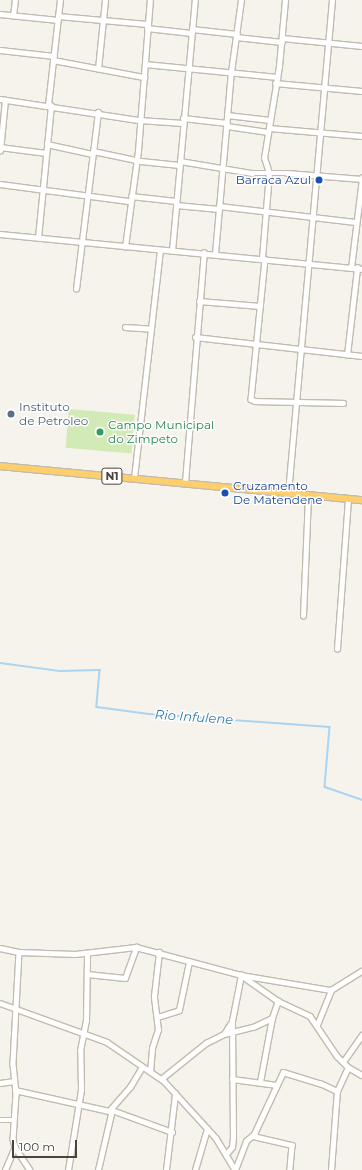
<!DOCTYPE html>
<style>
body{margin:0}
#map{position:relative;width:362px;height:1170px;overflow:hidden;background:#f6f3ec;font-family:Montserrat,sans-serif}
div>[style]{position:absolute}
[style*='--x']{left:calc(var(--x)*1px);top:calc(var(--y)*1px);width:calc(var(--w)*1px);rotate:calc(var(--a)*1deg)}
.green>*{inset:0;background:#d2eab5;transform-origin:0 0}
.stream>*{height:1.5px;margin:-0.75px;padding:0 0.75px;transform-origin:0.75px;border-radius:0.75px;background:#a9d4f2}
.roads{filter:drop-shadow(1px 0 #c2bbae) drop-shadow(-1px 0 #c2bbae) drop-shadow(0 1px #c2bbae) drop-shadow(0 -1px #c2bbae)}
.minor>*{height:4.5px;margin:-2.25px;padding:0 2.25px;transform-origin:2.25px;border-radius:2.25px;background:#fff}
.highway>*{height:6px;margin:-3px;padding:0 3px;transform-origin:3px;border-radius:3px;background:#ffcf6e}
.dots>*{width:11px;height:11px;translate:-50% -50%;box-sizing:border-box;border:2px solid #fff;border-radius:50%}
span{translate:-50% -50%;white-space:nowrap;text-align:center;line-height:1.15;-webkit-text-stroke:3px #fff;paint-order:stroke}
.shield-label span{padding:1px 3px;background:#fff;border:1px solid;border-radius:3px;-webkit-text-stroke-width:0}
.shield-label{font-size:11px;color:#4b4439;font-weight:700}
.transit-label{font-size:12px;color:#164399}
.right{translate:-100% -50%;text-align:right}
.left{translate:0 -50%;text-align:left}
.service-label{font-size:12px;color:#4e5e75}
.leisure-label{font-size:12px;color:#27864d}
.water-label{font-size:13px;color:#2e7ab2;font-style:italic}
.scale{position:absolute;left:12px;top:1140px;width:65px;height:18px;box-sizing:border-box;border:2px solid #4b4439;border-top:0;padding-left:5px;font-size:12px;line-height:14px;white-space:nowrap;color:#4b4439;-webkit-text-stroke:3px #fff;paint-order:stroke}
</style>
<div id="map">
<div class="green">
<i style="left:69px;top:409px;width:66px;height:39px;rotate:5deg"></i>
</div>
<div class="stream">
<i style="--x:0;--y:663;--w:61;--a:7.6"></i>
<i style="--x:60;--y:671;--w:40;--a:-1.4"></i>
<i style="--x:100;--y:670;--w:37;--a:95"></i>
<i style="--x:97;--y:707;--w:52;--a:7.7"></i>
<i style="--x:149;--y:714;--w:181;--a:4.1"></i>
<i style="--x:330;--y:727;--w:60;--a:94.8"></i>
<i style="--x:325;--y:787;--w:39;--a:19"></i>
</div>
<div class="roads">
<div class="minor">
<i style="--x:0;--y:14;--w:58;--a:5.9"></i>
<i style="--x:13;--y:16;--w:16;--a:-83"></i>
<i style="--x:58;--y:16;--w:89;--a:5.1"></i>
<i style="--x:147;--y:28;--w:44;--a:6.5"></i>
<i style="--x:192;--y:29;--w:45;--a:6.3"></i>
<i style="--x:236;--y:37;--w:46;--a:6.2"></i>
<i style="--x:282;--y:38;--w:80;--a:5.7"></i>
<i style="--x:0;--y:50;--w:54;--a:6.3"></i>
<i style="--x:53;--y:60;--w:93;--a:10.6"></i>
<i style="--x:145;--y:64;--w:133;--a:5.6"></i>
<i style="--x:98;--y:69;--w:69;--a:-84.2"></i>
<i style="--x:275;--y:83;--w:87;--a:5.3"></i>
<i style="--x:0;--y:99;--w:141;--a:8.6"></i>
<i style="--x:139;--y:120;--w:44;--a:3.9"></i>
<i style="--x:48;--y:105;--w:106;--a:-83.5"></i>
<i style="--x:227;--y:115;--w:43;--a:6.6"></i>
<i style="--x:183;--y:118;--w:44;--a:6.5"></i>
<i style="--x:227;--y:126;--w:41;--a:8.3"></i>
<i style="--x:269;--y:128;--w:93;--a:4.9"></i>
<i style="--x:47;--y:144;--w:46;--a:12.5"></i>
<i style="--x:0;--y:147;--w:46;--a:7.4"></i>
<i style="--x:0;--y:151;--w:51;--a:-84.4"></i>
<i style="--x:93;--y:151;--w:49;--a:11.8"></i>
<i style="--x:141;--y:161;--w:38;--a:6"></i>
<i style="--x:180;--y:161;--w:73;--a:9.5"></i>
<i style="--x:252;--y:173;--w:35;--a:0"></i>
<i style="--x:287;--y:173;--w:75;--a:4.6"></i>
<i style="--x:0;--y:184;--w:131;--a:7.5"></i>
<i style="--x:131;--y:196;--w:45;--a:6.3"></i>
<i style="--x:176;--y:205;--w:43;--a:5.3"></i>
<i style="--x:219;--y:206;--w:137;--a:6.7"></i>
<i style="--x:0;--y:234;--w:364;--a:5.5"></i>
<i style="--x:38;--y:238;--w:133;--a:-84.4"></i>
<i style="--x:125;--y:247;--w:97;--a:-82.3"></i>
<i style="--x:138;--y:151;--w:151;--a:-85.5"></i>
<i style="--x:172;--y:251;--w:252;--a:-84.8"></i>
<i style="--x:215;--y:254;--w:183;--a:-85"></i>
<i style="--x:231;--y:72;--w:73;--a:-82.1"></i>
<i style="--x:262;--y:258;--w:85;--a:-85.3"></i>
<i style="--x:269;--y:173;--w:16;--a:-108"></i>
<i style="--x:264;--y:158;--w:93;--a:-80.7"></i>
<i style="--x:279;--y:66;--w:66;--a:-84.8"></i>
<i style="--x:265;--y:259;--w:141;--a:95.7"></i>
<i style="--x:251;--y:399;--w:4;--a:27"></i>
<i style="--x:255;--y:401;--w:88;--a:1.3"></i>
<i style="--x:351;--y:268;--w:91;--a:-83"></i>
<i style="--x:76;--y:289;--w:178;--a:-82.9"></i>
<i style="--x:199;--y:301;--w:61;--a:4.7"></i>
<i style="--x:125;--y:327;--w:26;--a:4"></i>
<i style="--x:195;--y:337;--w:168;--a:6.5"></i>
<i style="--x:347;--y:355;--w:88;--a:-83.4"></i>
<i style="--x:134;--y:478;--w:229;--a:-83.5"></i>
<i style="--x:185;--y:482;--w:230;--a:-85.3"></i>
<i style="--x:288;--y:493;--w:495;--a:-84.9"></i>
<i style="--x:303;--y:616;--w:121;--a:-87.6"></i>
<i style="--x:337;--y:649;--w:150;--a:-85.8"></i>
<i style="--x:0;--y:948;--w:19;--a:12"></i>
<i style="--x:19;--y:952;--w:56;--a:2"></i>
<i style="--x:75;--y:954;--w:61;--a:-6.5"></i>
<i style="--x:136;--y:947;--w:109;--a:14.9"></i>
<i style="--x:241;--y:975;--w:45;--a:35.1"></i>
<i style="--x:278;--y:1001;--w:35;--a:25"></i>
<i style="--x:310;--y:1016;--w:48;--a:56"></i>
<i style="--x:337;--y:1056;--w:16;--a:45"></i>
<i style="--x:348;--y:1067;--w:16;--a:30"></i>
<i style="--x:19;--y:952;--w:112;--a:93.1"></i>
<i style="--x:13;--y:1064;--w:30;--a:84"></i>
<i style="--x:16;--y:1094;--w:45;--a:93.8"></i>
<i style="--x:13;--y:1139;--w:8;--a:76"></i>
<i style="--x:15;--y:1147;--w:27;--a:57"></i>
<i style="--x:87;--y:974;--w:38;--a:6"></i>
<i style="--x:125;--y:978;--w:33;--a:-70"></i>
<i style="--x:0;--y:1003;--w:114;--a:20"></i>
<i style="--x:107;--y:1042;--w:69;--a:34.4"></i>
<i style="--x:164;--y:1081;--w:77;--a:47.6"></i>
<i style="--x:216;--y:1138;--w:37;--a:59"></i>
<i style="--x:158;--y:1017;--w:22;--a:-18"></i>
<i style="--x:179;--y:1010;--w:49;--a:-78.2"></i>
<i style="--x:317;--y:1025;--w:38;--a:-68"></i>
<i style="--x:331;--y:990;--w:36;--a:-32"></i>
<i style="--x:224;--y:1034;--w:30;--a:-14"></i>
<i style="--x:253;--y:1027;--w:21;--a:-25"></i>
<i style="--x:343;--y:1062;--w:33;--a:-55"></i>
<i style="--x:150;--y:1072;--w:24;--a:-85"></i>
<i style="--x:152;--y:1048;--w:19;--a:-72"></i>
<i style="--x:158;--y:1030;--w:34;--a:-97"></i>
<i style="--x:154;--y:996;--w:44;--a:-83.5"></i>
<i style="--x:161;--y:1079;--w:58;--a:-38.7"></i>
<i style="--x:206;--y:1043;--w:20;--a:-27"></i>
<i style="--x:224;--y:1034;--w:15;--a:-58"></i>
<i style="--x:232;--y:1021;--w:47;--a:-78.9"></i>
<i style="--x:241;--y:975;--w:91;--a:9.5"></i>
<i style="--x:232;--y:1079;--w:45;--a:7.6"></i>
<i style="--x:260;--y:1082;--w:65;--a:-79.4"></i>
<i style="--x:272;--y:1018;--w:18;--a:-71"></i>
<i style="--x:0;--y:1083;--w:14;--a:-8"></i>
<i style="--x:15;--y:1090;--w:96;--a:12.6"></i>
<i style="--x:109;--y:1111;--w:32;--a:-49"></i>
<i style="--x:130;--y:1087;--w:23;--a:-59"></i>
<i style="--x:0;--y:1120;--w:13;--a:0"></i>
<i style="--x:253;--y:1136;--w:40;--a:13"></i>
<i style="--x:292;--y:1145;--w:25;--a:95"></i>
<i style="--x:226;--y:1154;--w:9;--a:-49"></i>
<i style="--x:232;--y:1147;--w:9;--a:-84"></i>
<i style="--x:233;--y:1138;--w:117;--a:-90.5"></i>
<i style="--x:5;--y:1170;--w:25;--a:-67"></i>
<i style="--x:68;--y:1170;--w:81;--a:-80.8"></i>
<i style="--x:81;--y:1090;--w:39;--a:-91"></i>
<i style="--x:80;--y:1051;--w:31;--a:-79"></i>
<i style="--x:86;--y:1021;--w:67;--a:-89.1"></i>
<i style="--x:98;--y:1170;--w:62;--a:-76.9"></i>
<i style="--x:112;--y:1110;--w:64;--a:20.1"></i>
<i style="--x:166;--y:1170;--w:77;--a:-83.2"></i>
<i style="--x:195;--y:1170;--w:43;--a:-73.7"></i>
<i style="--x:235;--y:1170;--w:31;--a:-69"></i>
<i style="--x:246;--y:1141;--w:11;--a:-41"></i>
<i style="--x:254;--y:1134;--w:68;--a:-64.9"></i>
<i style="--x:283;--y:1072;--w:39;--a:17"></i>
<i style="--x:320;--y:1083;--w:19;--a:25"></i>
<i style="--x:331;--y:1170;--w:79;--a:-85.7"></i>
<i style="--x:337;--y:1091;--w:26;--a:-65"></i>
</div>
<div class="highway">
<i style="--x:0;--y:466;--w:364;--a:5.4"></i>
</div>
</div>
<div class="dots">
<i style="left:319px;top:180px;background:#1a4fb4"></i>
<i style="left:11px;top:414px;background:#5c6f8a"></i>
<i style="left:100px;top:432px;background:#2e9e5b"></i>
<i style="left:225px;top:493px;background:#1a4fb4"></i>
</div>
<div class="shield-label">
<span style="left:112px;top:476px">N1</span>
</div>
<div class="transit-label">
<span class="right" style="left:311px;top:180px">Barraca Azul</span>
<span class="left" style="left:233px;top:493px">Cruzamento<br>De Matendene</span>
</div>
<div class="service-label">
<span class="left" style="left:19px;top:414px">Instituto<br>de Petroleo</span>
</div>
<div class="leisure-label">
<span class="left" style="left:108px;top:432px">Campo Municipal<br>do Zimpeto</span>
</div>
<div class="water-label">
<span style="left:194px;top:717px;rotate:4deg">Rio Infulene</span>
</div>
<div class="scale">100 m</div>
</div>
